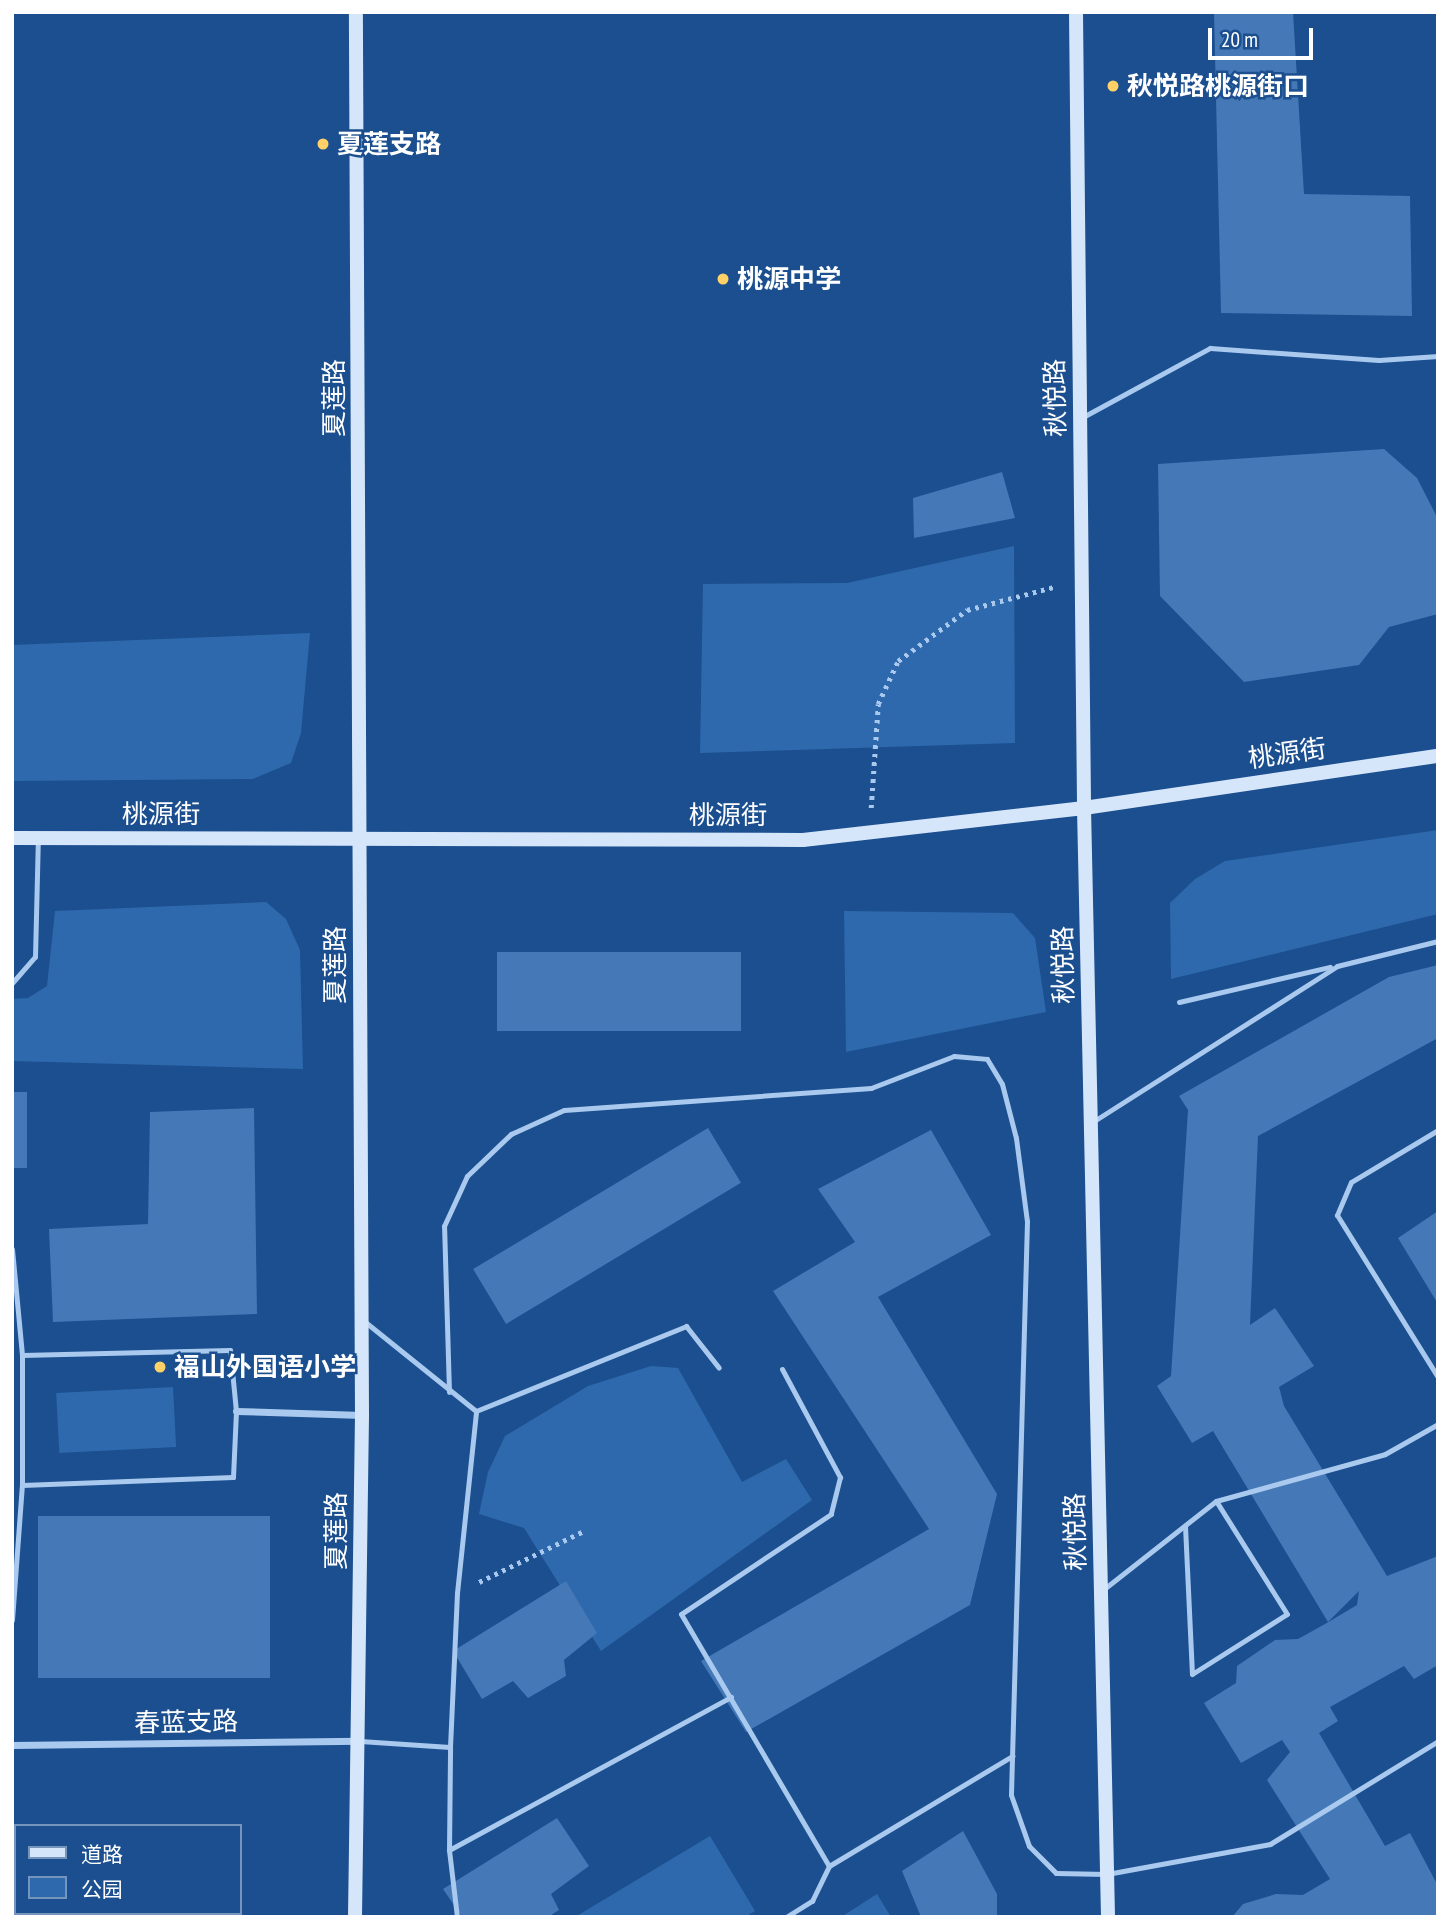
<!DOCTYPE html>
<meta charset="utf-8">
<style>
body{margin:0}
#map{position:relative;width:1450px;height:1929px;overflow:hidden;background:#1b4f8f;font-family:"PT Sans Narrow","Noto Sans SC",sans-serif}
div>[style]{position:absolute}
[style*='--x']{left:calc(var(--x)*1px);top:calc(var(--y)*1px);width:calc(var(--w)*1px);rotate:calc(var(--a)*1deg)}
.green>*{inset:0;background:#2e69ad;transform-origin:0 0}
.building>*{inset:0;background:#4478b7;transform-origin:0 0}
.path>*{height:4.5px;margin-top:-2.25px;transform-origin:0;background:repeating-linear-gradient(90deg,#a9c9ee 0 3.5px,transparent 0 8.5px)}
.lane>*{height:5px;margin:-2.5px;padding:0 2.5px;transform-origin:2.5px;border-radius:2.5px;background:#a9c9ee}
.street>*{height:7px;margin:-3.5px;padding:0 3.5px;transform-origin:3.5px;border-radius:3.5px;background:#a9c9ee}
.secondary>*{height:14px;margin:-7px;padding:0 7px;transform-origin:7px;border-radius:7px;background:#d6e6fa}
.dots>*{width:19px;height:19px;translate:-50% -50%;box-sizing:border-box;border:4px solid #1b4f8f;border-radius:50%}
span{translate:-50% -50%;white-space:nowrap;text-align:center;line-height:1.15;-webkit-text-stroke:5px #1b4f8f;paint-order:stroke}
.poi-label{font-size:26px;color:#fff;font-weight:700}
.left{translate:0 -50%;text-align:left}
.street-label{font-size:26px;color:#fff}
.frame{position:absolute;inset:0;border:14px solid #fff;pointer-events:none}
.legend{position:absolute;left:14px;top:1824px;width:228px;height:91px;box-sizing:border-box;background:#1b4f8f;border:2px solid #7695bc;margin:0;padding:9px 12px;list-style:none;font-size:21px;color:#fff}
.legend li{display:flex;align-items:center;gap:14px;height:35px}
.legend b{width:35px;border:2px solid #7695bc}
.scale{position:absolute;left:1208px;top:28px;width:105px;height:32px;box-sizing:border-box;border:4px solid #fff;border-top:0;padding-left:9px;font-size:21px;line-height:24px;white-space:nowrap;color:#fff;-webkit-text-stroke:5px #1b4f8f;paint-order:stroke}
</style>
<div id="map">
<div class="green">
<i style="clip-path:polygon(1014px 546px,1015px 743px,700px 753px,703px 584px,847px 583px)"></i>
<i style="clip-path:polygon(310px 633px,301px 733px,291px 763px,253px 779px,12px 781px,12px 645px)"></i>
<i style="clip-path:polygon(1438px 830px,1438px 914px,1171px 979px,1170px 903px,1195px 879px,1225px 861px)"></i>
<i style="clip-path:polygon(266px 902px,286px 919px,300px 950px,303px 1069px,12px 1061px,12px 999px,28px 998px,47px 986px,55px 911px)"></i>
<i style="clip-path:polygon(844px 911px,1013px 913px,1035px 938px,1046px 1012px,846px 1052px)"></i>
<i style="clip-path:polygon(651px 1366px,678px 1368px,742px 1482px,786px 1459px,812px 1500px,601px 1651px,524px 1528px,479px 1514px,488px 1472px,505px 1436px,588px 1386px)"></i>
<i style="left:173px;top:1387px;width:60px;height:117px;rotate:87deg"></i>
<i style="clip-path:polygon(710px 1836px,755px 1911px,745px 1917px,575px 1917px)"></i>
<i style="clip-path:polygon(877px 1894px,891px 1917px,841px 1917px)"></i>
</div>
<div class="building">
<i style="clip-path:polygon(1214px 12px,1293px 12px,1304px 194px,1410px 196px,1412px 316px,1221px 313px)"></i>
<i style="clip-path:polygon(1384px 449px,1417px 478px,1438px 519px,1438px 614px,1389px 627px,1359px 665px,1244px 682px,1160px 596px,1158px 464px)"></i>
<i style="clip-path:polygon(1002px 472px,1015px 518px,914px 538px,913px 498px)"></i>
<i style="left:497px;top:952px;width:244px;height:79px"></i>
<i style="clip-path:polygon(1438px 965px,1438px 1038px,1258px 1136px,1250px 1325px,1275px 1308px,1314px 1366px,1279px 1387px,1284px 1406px,1387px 1576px,1438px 1556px,1438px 1665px,1414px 1679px,1404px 1666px,1330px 1707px,1338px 1721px,1319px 1733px,1385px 1846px,1410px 1833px,1438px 1886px,1438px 1917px,1232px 1917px,1243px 1904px,1276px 1894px,1303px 1895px,1330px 1879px,1267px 1780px,1290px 1752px,1282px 1740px,1241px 1763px,1204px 1703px,1236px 1683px,1237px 1666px,1275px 1640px,1298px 1639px,1325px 1624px,1357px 1605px,1359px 1591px,1328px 1622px,1213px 1431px,1192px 1443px,1157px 1386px,1171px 1376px,1188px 1110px,1179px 1096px,1389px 977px)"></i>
<i style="left:12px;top:1092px;width:15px;height:76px"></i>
<i style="clip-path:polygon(254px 1108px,257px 1314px,53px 1322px,49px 1229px,148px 1224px,150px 1112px)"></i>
<i style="left:708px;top:1128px;width:64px;height:274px;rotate:59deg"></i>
<i style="clip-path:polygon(931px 1130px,991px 1235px,878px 1297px,997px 1494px,970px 1605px,746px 1732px,701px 1661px,929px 1529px,773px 1291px,855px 1242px,818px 1189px)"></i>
<i style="clip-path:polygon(1438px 1211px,1438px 1304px,1398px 1238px)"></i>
<i style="left:38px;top:1516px;width:232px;height:162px"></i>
<i style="clip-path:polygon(566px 1581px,597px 1633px,564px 1660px,566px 1676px,528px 1698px,513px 1681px,482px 1699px,453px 1651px)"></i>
<i style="clip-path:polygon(557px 1818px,589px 1866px,551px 1894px,559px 1910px,548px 1917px,462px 1917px,443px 1889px)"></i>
<i style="clip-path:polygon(963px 1831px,997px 1894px,997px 1917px,921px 1917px,902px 1871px)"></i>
</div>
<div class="path">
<i style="--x:871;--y:808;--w:104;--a:-86.1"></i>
<i style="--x:878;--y:704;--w:47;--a:-65.1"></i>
<i style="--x:898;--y:661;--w:86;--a:-36.5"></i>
<i style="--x:967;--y:610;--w:93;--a:-14.9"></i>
<i style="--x:479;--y:1582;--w:117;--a:-25.9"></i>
</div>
<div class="lane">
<i style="--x:1081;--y:418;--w:147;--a:-28.5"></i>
<i style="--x:1210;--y:348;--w:169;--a:4.1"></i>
<i style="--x:1379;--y:360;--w:59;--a:-3.9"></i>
<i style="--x:12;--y:983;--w:35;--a:-49"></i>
<i style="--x:35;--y:957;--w:119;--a:-88.6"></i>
<i style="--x:1179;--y:1002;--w:155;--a:-13.1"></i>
<i style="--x:1094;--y:1121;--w:288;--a:-32.5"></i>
<i style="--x:1337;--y:966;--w:104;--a:-13.9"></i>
<i style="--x:1438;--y:1130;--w:101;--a:149.1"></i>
<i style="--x:1351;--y:1182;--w:36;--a:113"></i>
<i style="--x:1337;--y:1215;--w:191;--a:58.1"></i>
<i style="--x:12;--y:1249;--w:106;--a:84.6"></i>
<i style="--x:364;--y:1321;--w:144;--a:38.8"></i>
<i style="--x:476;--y:1411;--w:227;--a:-22"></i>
<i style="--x:686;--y:1326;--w:53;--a:51.8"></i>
<i style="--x:230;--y:1350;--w:61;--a:84.4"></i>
<i style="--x:236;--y:1411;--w:66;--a:92.6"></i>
<i style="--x:233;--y:1477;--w:211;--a:177.8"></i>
<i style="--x:22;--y:1485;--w:130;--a:-90"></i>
<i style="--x:22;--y:1355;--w:208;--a:-1.4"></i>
<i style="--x:782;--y:1369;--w:123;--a:61.8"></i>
<i style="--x:840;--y:1477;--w:38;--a:104"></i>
<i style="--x:831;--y:1514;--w:180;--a:146.3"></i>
<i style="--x:681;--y:1614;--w:292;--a:59.6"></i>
<i style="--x:449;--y:1392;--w:166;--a:-91.7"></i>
<i style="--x:444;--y:1226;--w:55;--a:-65.3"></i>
<i style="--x:467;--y:1176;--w:61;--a:-43.7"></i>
<i style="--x:511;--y:1134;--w:58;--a:-24.4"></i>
<i style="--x:564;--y:1110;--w:308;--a:-4.1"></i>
<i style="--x:871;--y:1088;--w:89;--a:-21.1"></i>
<i style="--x:954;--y:1056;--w:33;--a:5"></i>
<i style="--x:987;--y:1059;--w:29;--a:59"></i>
<i style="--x:1002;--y:1084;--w:56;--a:75.5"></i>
<i style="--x:1016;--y:1138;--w:84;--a:82.5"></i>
<i style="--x:1027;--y:1221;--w:574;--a:91.6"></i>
<i style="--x:1011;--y:1795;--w:54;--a:70.6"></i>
<i style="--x:1029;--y:1846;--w:38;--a:45"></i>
<i style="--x:1056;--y:1873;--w:51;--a:1.1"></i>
<i style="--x:1107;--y:1874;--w:166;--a:-10.4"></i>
<i style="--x:1270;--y:1844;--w:197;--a:-31.5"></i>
<i style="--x:1185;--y:1526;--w:148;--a:87.3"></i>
<i style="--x:1192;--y:1674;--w:112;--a:-32.3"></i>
<i style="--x:1287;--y:1614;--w:133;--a:-122.1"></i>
<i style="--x:1104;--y:1589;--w:142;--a:-38.2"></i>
<i style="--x:1216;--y:1501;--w:175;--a:-15.5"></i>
<i style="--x:1385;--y:1454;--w:61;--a:-29.5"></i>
<i style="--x:12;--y:1620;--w:135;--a:-85.8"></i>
<i style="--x:360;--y:1741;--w:90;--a:3.8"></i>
<i style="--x:449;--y:1850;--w:321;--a:-28.5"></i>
<i style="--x:457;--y:1917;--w:67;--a:-96.8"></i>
<i style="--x:449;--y:1850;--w:103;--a:-89.4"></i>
<i style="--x:450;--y:1747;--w:154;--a:-87.4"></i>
<i style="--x:457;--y:1593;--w:183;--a:-84"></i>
<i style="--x:786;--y:1917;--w:31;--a:-32"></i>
<i style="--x:812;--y:1901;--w:39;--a:-64"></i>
<i style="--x:829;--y:1866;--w:214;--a:-31"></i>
</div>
<div class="street">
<i style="--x:236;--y:1411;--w:126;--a:1.8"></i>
<i style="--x:12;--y:1745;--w:348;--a:-0.7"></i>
</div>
<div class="secondary">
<i style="--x:1076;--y:12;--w:796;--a:89.42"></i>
<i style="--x:1084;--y:808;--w:1109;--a:88.76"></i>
<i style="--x:12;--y:838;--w:791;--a:0.14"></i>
<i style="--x:803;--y:840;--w:283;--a:-6.5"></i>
<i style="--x:1084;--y:808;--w:358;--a:-8.4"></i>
<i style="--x:355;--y:1917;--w:502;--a:-89.2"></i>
<i style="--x:362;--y:1415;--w:1403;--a:-90.25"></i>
</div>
<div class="dots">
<i style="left:1113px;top:86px;background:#ffd166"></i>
<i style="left:323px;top:144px;background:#ffd166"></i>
<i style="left:723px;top:279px;background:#ffd166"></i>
<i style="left:160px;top:1367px;background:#ffd166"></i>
</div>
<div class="poi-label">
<span class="left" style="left:1127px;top:86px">秋悦路桃源街口</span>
<span class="left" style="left:337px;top:144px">夏莲支路</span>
<span class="left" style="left:737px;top:279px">桃源中学</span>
<span class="left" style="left:174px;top:1367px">福山外国语小学</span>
</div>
<div class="street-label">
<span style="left:334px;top:398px;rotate:-90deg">夏莲路</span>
<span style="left:1055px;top:398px;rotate:-91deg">秋悦路</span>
<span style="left:1287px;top:753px;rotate:-8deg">桃源街</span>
<span style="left:161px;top:814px">桃源街</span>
<span style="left:728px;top:815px">桃源街</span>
<span style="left:335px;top:965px;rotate:-90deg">夏莲路</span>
<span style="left:1063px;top:965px;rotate:-91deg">秋悦路</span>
<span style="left:336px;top:1531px;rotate:-90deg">夏莲路</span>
<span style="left:1075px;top:1532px;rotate:-91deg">秋悦路</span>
<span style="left:186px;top:1722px;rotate:-1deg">春蓝支路</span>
</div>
<div class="frame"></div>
<ul class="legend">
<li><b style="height:9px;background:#d6e6fa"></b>道路</li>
<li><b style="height:19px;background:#2e69ad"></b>公园</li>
</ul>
<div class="scale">20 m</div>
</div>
